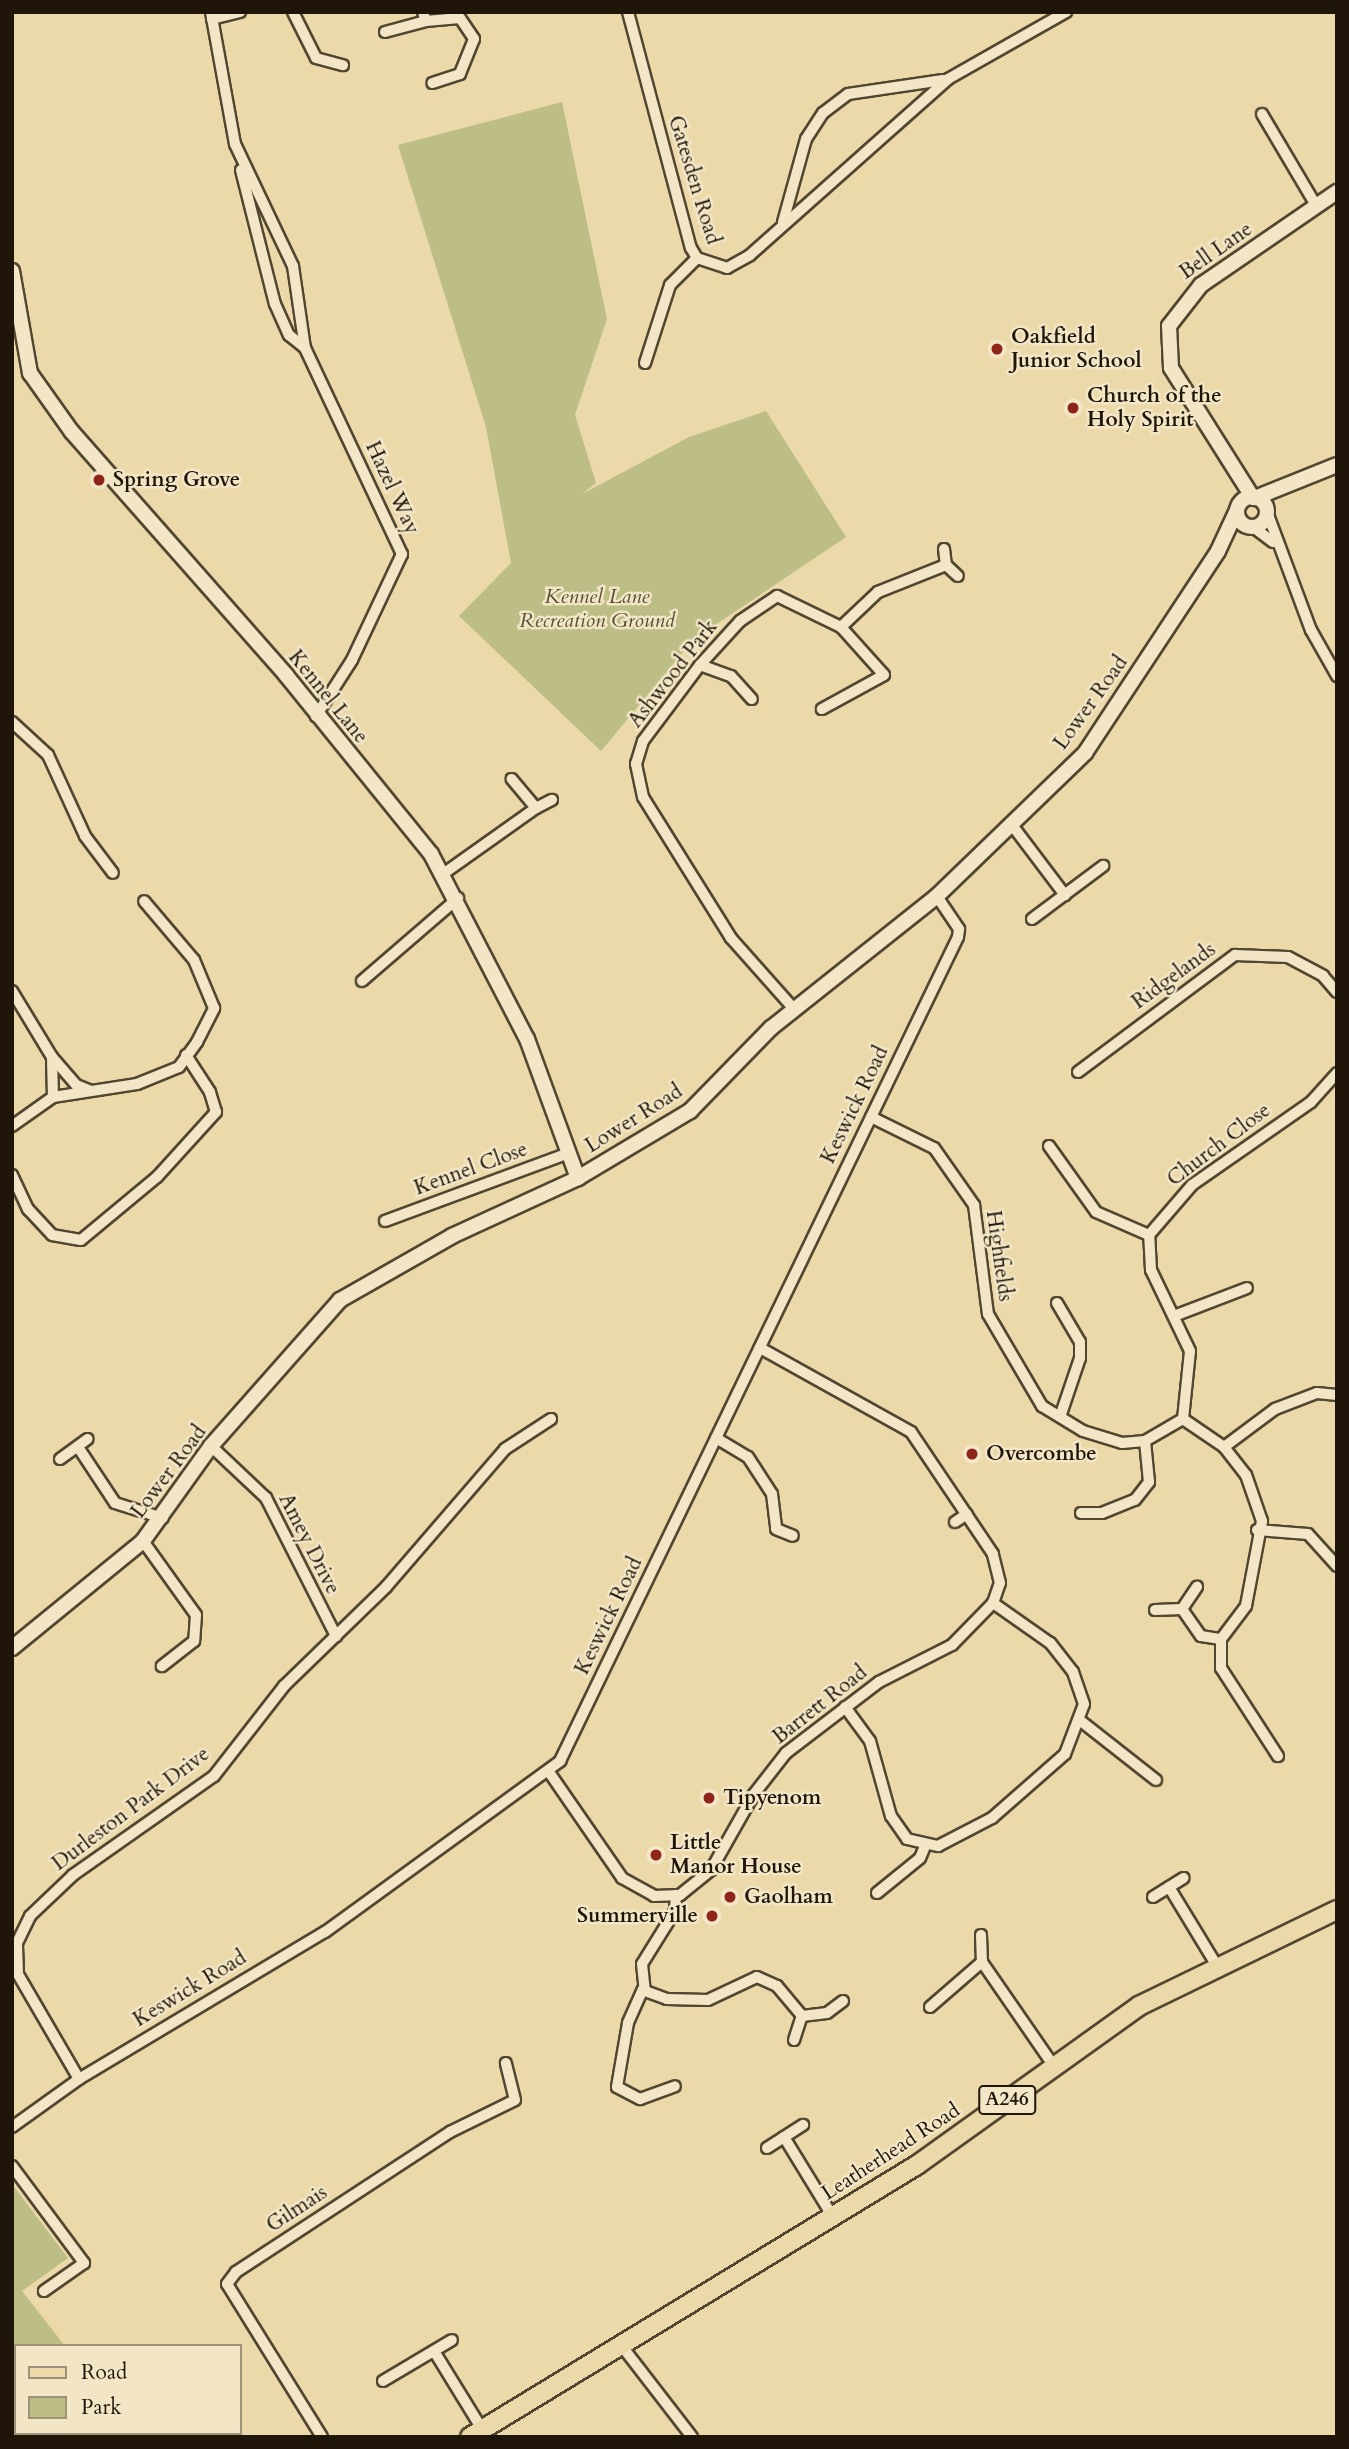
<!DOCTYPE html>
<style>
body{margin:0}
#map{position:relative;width:1349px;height:2449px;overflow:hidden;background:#ebd9a9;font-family:Cardo,serif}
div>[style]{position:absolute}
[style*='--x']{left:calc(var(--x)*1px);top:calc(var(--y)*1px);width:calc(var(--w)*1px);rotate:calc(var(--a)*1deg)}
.green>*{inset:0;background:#bcbe85}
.roads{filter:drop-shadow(2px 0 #524631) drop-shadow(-2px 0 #524631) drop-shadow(0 2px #524631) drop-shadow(0 -2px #524631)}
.minor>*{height:10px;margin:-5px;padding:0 5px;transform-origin:5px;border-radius:5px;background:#f2e6c7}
.tertiary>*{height:14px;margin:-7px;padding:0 7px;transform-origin:7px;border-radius:7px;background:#f2e6c7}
.tertiary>.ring{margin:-7px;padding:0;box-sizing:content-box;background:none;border:14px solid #f2e6c7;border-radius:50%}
.primary>*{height:18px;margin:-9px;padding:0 9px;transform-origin:9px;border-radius:9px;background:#ebd9a9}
.dots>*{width:19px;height:19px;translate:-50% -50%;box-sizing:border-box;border:4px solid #f2e6c7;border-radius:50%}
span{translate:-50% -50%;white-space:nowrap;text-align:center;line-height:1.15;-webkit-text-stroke:5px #f2e6c7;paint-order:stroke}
.shield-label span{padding:2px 5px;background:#f2e6c7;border:2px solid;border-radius:5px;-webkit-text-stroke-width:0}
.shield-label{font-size:19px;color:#1f1509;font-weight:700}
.street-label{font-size:21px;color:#1f1509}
.poi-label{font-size:21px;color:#1f1509;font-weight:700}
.left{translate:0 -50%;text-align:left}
.right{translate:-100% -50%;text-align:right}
.park-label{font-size:21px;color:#565034;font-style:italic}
.frame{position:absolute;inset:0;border:14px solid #1f1509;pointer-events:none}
.legend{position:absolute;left:14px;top:2344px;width:228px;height:91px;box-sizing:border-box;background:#f2e6c7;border:2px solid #9e927b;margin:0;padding:9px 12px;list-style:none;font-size:21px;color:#1f1509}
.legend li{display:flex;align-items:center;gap:14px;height:35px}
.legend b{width:35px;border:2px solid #9e927b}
</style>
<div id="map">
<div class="green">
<i style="clip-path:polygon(562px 102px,607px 319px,575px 415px,596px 483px,582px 494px,689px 437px,766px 411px,846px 537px,693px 640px,601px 751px,459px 616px,511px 563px,486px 427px,398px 145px)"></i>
<i style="clip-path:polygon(12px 2184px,68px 2258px,22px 2291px,65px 2346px,16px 2346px,16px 2433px,211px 2437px,12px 2437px)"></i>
</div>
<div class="roads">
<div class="minor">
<i style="--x:211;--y:12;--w:134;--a:79.7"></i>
<i style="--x:235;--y:144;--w:135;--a:64.6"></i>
<i style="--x:293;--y:266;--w:83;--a:81.7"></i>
<i style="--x:305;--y:348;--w:228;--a:64.8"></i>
<i style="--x:402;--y:554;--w:117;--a:115.3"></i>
<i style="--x:352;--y:660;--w:67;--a:122.7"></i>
<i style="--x:293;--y:12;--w:51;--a:63.4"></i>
<i style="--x:316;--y:58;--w:28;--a:15"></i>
<i style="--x:423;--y:12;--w:9;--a:72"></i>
<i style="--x:426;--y:21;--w:34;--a:-5"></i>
<i style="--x:460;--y:18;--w:25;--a:56"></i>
<i style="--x:474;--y:39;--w:38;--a:112"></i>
<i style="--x:460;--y:74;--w:29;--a:162"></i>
<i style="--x:628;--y:12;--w:244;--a:75.1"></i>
<i style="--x:691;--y:248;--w:12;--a:59"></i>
<i style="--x:697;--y:258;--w:32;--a:18"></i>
<i style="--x:727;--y:268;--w:26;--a:-29"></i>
<i style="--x:750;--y:255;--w:265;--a:-41.6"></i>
<i style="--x:948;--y:79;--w:136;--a:-29.6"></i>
<i style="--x:212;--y:19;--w:29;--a:-14"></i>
<i style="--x:385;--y:32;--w:42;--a:-15"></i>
<i style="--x:1262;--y:114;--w:108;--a:59.4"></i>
<i style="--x:241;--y:170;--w:138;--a:75.8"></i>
<i style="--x:275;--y:304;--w:34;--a:66"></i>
<i style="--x:289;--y:335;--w:21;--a:39"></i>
<i style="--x:783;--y:222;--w:86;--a:-74.5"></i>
<i style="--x:806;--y:139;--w:31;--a:-57"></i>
<i style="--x:823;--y:113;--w:31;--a:-37"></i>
<i style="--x:848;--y:94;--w:96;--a:-8.4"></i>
<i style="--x:645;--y:363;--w:82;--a:-72.2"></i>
<i style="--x:670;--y:285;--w:38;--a:-45"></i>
<i style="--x:1267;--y:512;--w:126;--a:69.6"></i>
<i style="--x:1311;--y:630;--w:53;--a:60.5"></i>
<i style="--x:1253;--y:527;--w:25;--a:37"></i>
<i style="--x:944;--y:549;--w:16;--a:83"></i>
<i style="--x:946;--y:565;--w:16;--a:43"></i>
<i style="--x:841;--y:627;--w:51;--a:-43.4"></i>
<i style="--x:878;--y:592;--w:73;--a:-21.7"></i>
<i style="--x:700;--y:665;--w:33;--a:20"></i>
<i style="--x:731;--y:676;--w:31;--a:48"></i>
<i style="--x:12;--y:722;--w:49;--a:42.5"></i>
<i style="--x:48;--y:755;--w:89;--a:65.4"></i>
<i style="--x:85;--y:836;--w:46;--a:52.9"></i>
<i style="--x:536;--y:808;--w:18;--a:-27"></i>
<i style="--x:1012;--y:825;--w:88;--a:52.9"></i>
<i style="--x:443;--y:874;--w:114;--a:-35.4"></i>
<i style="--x:536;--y:808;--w:38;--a:-130"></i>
<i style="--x:1032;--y:919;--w:89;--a:-36.7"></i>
<i style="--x:362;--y:981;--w:127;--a:-40.8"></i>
<i style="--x:12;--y:991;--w:77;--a:58.8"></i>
<i style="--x:52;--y:1057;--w:40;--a:88.6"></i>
<i style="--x:794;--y:1009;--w:95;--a:-131.6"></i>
<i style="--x:731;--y:938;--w:166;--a:-122"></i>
<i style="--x:643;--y:797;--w:34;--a:-102"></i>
<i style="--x:636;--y:764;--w:24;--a:-73"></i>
<i style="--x:643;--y:741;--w:95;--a:-53.1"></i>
<i style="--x:700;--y:665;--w:59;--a:-47.7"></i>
<i style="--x:740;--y:621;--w:45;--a:-34"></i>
<i style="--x:777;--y:596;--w:71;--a:25.8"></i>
<i style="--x:841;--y:627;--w:64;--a:48.1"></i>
<i style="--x:884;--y:675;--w:71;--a:151.3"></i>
<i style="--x:52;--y:1057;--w:37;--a:49"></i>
<i style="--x:76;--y:1085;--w:16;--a:22"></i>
<i style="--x:1078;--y:1072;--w:196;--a:-36.7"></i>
<i style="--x:1235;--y:955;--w:53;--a:2.2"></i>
<i style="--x:1288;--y:957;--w:40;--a:28"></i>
<i style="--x:1323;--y:976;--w:21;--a:49"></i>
<i style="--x:871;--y:1117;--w:70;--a:26.2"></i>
<i style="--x:934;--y:1148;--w:70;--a:54.9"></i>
<i style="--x:974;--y:1205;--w:110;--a:82.7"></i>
<i style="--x:988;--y:1314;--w:107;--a:59.6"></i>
<i style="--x:1042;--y:1406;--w:48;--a:31.4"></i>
<i style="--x:1083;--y:1431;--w:41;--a:17.1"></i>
<i style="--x:1122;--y:1443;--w:23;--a:-5"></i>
<i style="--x:1145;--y:1441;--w:44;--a:-30.1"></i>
<i style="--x:12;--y:1126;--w:50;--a:-35.3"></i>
<i style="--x:53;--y:1097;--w:85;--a:-8.8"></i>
<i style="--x:137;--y:1084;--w:45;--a:-22"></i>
<i style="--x:179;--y:1067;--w:31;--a:-54"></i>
<i style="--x:197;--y:1042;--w:38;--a:-63"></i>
<i style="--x:214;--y:1008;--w:52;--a:-112.6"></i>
<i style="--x:194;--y:960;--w:77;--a:-130.3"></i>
<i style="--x:1049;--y:1146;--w:81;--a:54.5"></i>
<i style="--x:1096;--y:1212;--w:58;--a:23.5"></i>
<i style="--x:12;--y:1175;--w:38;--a:65"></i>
<i style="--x:28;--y:1209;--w:35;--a:47"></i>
<i style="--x:52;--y:1235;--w:29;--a:10"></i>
<i style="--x:81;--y:1240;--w:99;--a:-39.7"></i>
<i style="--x:157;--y:1177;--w:88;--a:-47.8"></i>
<i style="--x:216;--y:1112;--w:21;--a:-107"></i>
<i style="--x:210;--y:1092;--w:44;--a:-123"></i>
<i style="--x:385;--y:1221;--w:196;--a:-20.3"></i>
<i style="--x:1057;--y:1303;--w:45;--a:59.5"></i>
<i style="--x:1080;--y:1342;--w:16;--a:90"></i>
<i style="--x:1080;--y:1358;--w:62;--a:108.7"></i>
<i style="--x:1174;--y:1316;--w:78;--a:-21"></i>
<i style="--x:1183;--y:1419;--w:68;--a:-84.1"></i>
<i style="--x:1190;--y:1351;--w:90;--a:-115.7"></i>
<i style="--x:1151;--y:1270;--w:35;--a:-93"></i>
<i style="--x:1149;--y:1235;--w:66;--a:-49.3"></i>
<i style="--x:1192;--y:1185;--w:145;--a:-34.9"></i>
<i style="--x:1311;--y:1102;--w:39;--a:-48"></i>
<i style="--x:1183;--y:1419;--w:50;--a:34.3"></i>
<i style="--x:1224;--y:1447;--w:36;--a:52"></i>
<i style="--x:1246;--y:1475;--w:49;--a:70.8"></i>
<i style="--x:1262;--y:1521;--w:86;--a:100.7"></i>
<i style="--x:1246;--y:1606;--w:41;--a:127.1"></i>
<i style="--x:1221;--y:1639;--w:29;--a:90"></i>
<i style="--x:1221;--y:1668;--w:105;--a:57.1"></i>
<i style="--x:716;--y:1438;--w:37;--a:31"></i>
<i style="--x:748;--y:1457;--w:44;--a:57"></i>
<i style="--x:772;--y:1494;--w:35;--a:83"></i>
<i style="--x:776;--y:1529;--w:18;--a:22"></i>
<i style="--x:211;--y:1446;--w:76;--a:43.4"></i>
<i style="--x:266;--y:1498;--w:155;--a:63.1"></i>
<i style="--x:78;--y:1447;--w:67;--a:56.5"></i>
<i style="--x:115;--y:1503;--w:50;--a:17.4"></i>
<i style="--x:1224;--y:1447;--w:64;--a:-36.7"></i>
<i style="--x:1275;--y:1409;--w:45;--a:-20.9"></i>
<i style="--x:1317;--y:1393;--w:20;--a:6"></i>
<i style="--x:60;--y:1459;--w:34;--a:-36"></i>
<i style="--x:1081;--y:1513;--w:21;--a:0"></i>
<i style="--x:1102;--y:1513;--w:35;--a:-22"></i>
<i style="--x:1135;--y:1500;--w:23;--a:-52"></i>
<i style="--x:1149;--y:1482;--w:41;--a:-95.6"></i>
<i style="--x:955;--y:1522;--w:14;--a:-34"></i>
<i style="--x:1257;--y:1530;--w:51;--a:4.5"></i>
<i style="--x:1308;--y:1534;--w:43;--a:47.8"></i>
<i style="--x:143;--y:1541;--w:91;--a:54.4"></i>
<i style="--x:196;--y:1615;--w:26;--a:94"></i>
<i style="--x:194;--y:1641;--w:41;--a:142"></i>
<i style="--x:1182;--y:1609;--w:33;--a:55"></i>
<i style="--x:1201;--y:1636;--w:20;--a:9"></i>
<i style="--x:1182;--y:1609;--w:27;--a:-56"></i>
<i style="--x:1155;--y:1610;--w:27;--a:-2"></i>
<i style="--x:845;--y:1707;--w:42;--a:53.7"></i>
<i style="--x:870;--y:1741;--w:78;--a:74.4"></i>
<i style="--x:891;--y:1816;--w:28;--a:55"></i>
<i style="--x:907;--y:1839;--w:32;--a:13"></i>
<i style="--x:938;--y:1846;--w:61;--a:-27.4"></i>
<i style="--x:992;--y:1818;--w:97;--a:-41.2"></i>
<i style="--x:1065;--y:1754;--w:53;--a:-69.2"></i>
<i style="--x:1084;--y:1704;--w:34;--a:-109"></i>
<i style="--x:1073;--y:1672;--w:37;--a:-128"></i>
<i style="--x:1050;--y:1643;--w:70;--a:-144.9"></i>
<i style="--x:1082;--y:1722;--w:94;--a:38.1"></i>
<i style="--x:549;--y:1772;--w:129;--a:55.4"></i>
<i style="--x:622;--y:1878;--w:37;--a:29"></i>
<i style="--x:654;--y:1896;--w:26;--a:-2"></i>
<i style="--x:680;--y:1895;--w:40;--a:-39"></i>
<i style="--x:711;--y:1870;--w:87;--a:-60.5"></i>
<i style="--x:754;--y:1794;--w:52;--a:-52"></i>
<i style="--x:786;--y:1753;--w:117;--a:-37.4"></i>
<i style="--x:879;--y:1682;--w:82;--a:-26.9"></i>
<i style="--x:952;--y:1645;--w:59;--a:-45.7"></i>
<i style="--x:993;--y:1603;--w:21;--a:-71"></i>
<i style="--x:1000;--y:1583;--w:30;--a:-104"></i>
<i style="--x:993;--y:1554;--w:147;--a:-123.9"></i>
<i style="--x:911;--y:1432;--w:173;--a:-150.9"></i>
<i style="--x:1169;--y:1887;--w:92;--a:58.7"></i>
<i style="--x:877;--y:1893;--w:55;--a:-39.1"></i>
<i style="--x:920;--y:1858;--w:13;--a:-67"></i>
<i style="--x:676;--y:1895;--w:16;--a:94"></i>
<i style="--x:675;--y:1911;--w:62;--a:121.9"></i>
<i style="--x:642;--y:1964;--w:27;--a:84"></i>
<i style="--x:645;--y:1991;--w:23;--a:20"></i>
<i style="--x:667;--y:1999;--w:41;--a:1.4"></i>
<i style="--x:708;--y:2000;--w:54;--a:-25.1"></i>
<i style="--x:757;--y:1977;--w:22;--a:24"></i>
<i style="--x:777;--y:1986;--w:39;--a:50"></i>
<i style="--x:802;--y:2016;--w:25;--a:-7"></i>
<i style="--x:827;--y:2013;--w:20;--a:-37"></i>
<i style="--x:1153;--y:1897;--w:36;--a:-32"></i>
<i style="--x:981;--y:1935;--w:27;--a:88"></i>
<i style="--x:643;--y:1989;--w:37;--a:114"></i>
<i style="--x:628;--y:2023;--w:65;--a:99.8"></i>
<i style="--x:617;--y:2087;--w:26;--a:28"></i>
<i style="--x:640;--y:2099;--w:37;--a:-20"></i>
<i style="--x:930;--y:2007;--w:69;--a:-40.9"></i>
<i style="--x:982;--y:1962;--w:125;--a:55.4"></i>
<i style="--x:794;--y:2040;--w:25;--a:-72"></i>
<i style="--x:79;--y:2079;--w:121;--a:-120.2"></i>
<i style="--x:18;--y:1974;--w:31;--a:-92"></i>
<i style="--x:17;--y:1943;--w:30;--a:-64"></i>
<i style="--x:30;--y:1916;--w:59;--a:-43.6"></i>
<i style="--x:73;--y:1875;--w:172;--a:-35.1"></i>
<i style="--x:214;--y:1776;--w:114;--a:-52.1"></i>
<i style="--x:284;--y:1686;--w:142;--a:-44.1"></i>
<i style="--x:386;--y:1587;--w:182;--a:-49.2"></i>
<i style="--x:505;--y:1449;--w:55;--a:-33.1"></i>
<i style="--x:12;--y:2127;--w:82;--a:-35.6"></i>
<i style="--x:79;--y:2079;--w:287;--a:-30.9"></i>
<i style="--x:325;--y:1932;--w:291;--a:-36"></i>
<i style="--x:560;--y:1761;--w:915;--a:-64.22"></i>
<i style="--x:958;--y:937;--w:8;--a:-83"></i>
<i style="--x:959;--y:929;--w:40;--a:-124"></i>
<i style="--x:784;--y:2137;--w:94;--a:58.5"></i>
<i style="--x:767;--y:2148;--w:43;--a:-32.6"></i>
<i style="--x:12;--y:2166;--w:121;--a:53.4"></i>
<i style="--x:84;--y:2263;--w:49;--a:145"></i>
<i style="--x:621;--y:2345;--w:116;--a:52.3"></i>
<i style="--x:434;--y:2351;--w:92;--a:58.4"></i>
<i style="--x:383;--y:2381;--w:80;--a:-30.7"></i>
<i style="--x:322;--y:2437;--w:180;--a:-121.8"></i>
<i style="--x:227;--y:2284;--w:15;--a:-53"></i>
<i style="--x:236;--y:2272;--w:256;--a:-33.2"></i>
<i style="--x:450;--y:2132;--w:72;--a:-26.2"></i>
<i style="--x:515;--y:2100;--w:38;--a:-104"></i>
</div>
<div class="tertiary">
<i style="--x:12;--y:271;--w:104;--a:80"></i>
<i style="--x:30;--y:373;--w:72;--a:54.6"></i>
<i style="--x:72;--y:432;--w:324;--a:48.6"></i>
<i style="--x:286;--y:675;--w:230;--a:51"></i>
<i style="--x:431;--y:854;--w:208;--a:62.6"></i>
<i style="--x:527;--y:1039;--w:148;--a:69.9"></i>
<i class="ring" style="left:1237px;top:497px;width:16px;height:16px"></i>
<i style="--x:1253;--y:498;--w:154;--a:-122.2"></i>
<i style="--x:1171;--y:368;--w:42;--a:-92.7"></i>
<i style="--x:1169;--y:326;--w:52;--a:-52"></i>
<i style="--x:1201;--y:285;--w:165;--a:-34.4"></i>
<i style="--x:1255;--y:498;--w:88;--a:-21.9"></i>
<i style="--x:12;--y:1648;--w:169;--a:-39.2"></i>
<i style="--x:143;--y:1541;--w:117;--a:-54.4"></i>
<i style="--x:211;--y:1446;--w:195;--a:-48.5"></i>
<i style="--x:340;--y:1300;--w:129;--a:-29.7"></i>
<i style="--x:452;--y:1236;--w:139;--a:-24.7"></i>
<i style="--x:578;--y:1178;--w:131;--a:-30.9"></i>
<i style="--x:690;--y:1111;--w:116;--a:-45.7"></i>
<i style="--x:771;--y:1028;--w:212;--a:-38.5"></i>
<i style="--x:937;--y:896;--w:206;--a:-44"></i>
<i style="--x:1085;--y:753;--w:242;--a:-56.6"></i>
<i style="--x:1218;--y:551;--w:45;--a:-65.1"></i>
</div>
<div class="primary">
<i style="--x:470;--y:2437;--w:523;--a:-31.32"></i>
<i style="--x:917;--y:2165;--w:273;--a:-35.6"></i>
<i style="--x:1139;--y:2006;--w:220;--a:-25.9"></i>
</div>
</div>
<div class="dots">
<i style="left:997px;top:349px;background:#8f2418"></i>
<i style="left:1073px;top:408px;background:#8f2418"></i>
<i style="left:99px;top:480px;background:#8f2418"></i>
<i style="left:972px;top:1454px;background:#8f2418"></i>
<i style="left:709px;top:1798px;background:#8f2418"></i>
<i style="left:656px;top:1855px;background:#8f2418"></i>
<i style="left:730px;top:1897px;background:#8f2418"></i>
<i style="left:712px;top:1916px;background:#8f2418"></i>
</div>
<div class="shield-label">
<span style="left:1007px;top:2100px">A246</span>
</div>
<div class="street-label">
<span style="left:694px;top:180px;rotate:73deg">Gatesden Road</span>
<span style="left:1216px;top:251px;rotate:-35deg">Bell Lane</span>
<span style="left:392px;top:488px;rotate:65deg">Hazel Way</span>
<span style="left:673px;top:674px;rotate:-52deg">Ashwood Park</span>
<span style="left:328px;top:697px;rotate:51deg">Kennel Lane</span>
<span style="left:1091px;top:703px;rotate:-54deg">Lower Road</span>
<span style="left:1174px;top:976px;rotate:-36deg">Ridgelands</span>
<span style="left:855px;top:1105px;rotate:-64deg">Keswick Road</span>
<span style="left:634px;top:1119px;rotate:-32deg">Lower Road</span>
<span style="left:1219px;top:1145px;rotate:-37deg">Church Close</span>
<span style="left:471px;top:1169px;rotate:-20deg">Kennel Close</span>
<span style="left:999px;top:1256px;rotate:82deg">Highfields</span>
<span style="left:169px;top:1472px;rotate:-53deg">Lower Road</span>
<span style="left:309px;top:1544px;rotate:63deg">Amey Drive</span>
<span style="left:609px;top:1616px;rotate:-64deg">Keswick Road</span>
<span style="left:820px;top:1705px;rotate:-38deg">Barrett Road</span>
<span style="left:131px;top:1809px;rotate:-37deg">Durleston Park Drive</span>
<span style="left:190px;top:1989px;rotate:-31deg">Keswick Road</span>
<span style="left:891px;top:2152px;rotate:-33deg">Leatherhead Road</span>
<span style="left:297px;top:2209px;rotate:-33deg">Gilmais</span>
</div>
<div class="poi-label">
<span class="left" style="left:1011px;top:349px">Oakfield<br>Junior School</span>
<span class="left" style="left:1087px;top:408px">Church of the<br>Holy Spirit</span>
<span class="left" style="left:113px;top:480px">Spring Grove</span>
<span class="left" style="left:986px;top:1454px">Overcombe</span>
<span class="left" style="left:723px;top:1798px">Tipyenom</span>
<span class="left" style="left:670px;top:1855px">Little<br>Manor House</span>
<span class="left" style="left:744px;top:1897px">Gaolham</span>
<span class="right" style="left:698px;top:1916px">Summerville</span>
</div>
<div class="park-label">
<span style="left:597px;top:609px">Kennel Lane<br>Recreation Ground</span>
</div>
<div class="frame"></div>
<ul class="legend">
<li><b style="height:9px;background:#ebd9a9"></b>Road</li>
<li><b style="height:19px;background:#bcbe85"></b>Park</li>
</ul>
</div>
